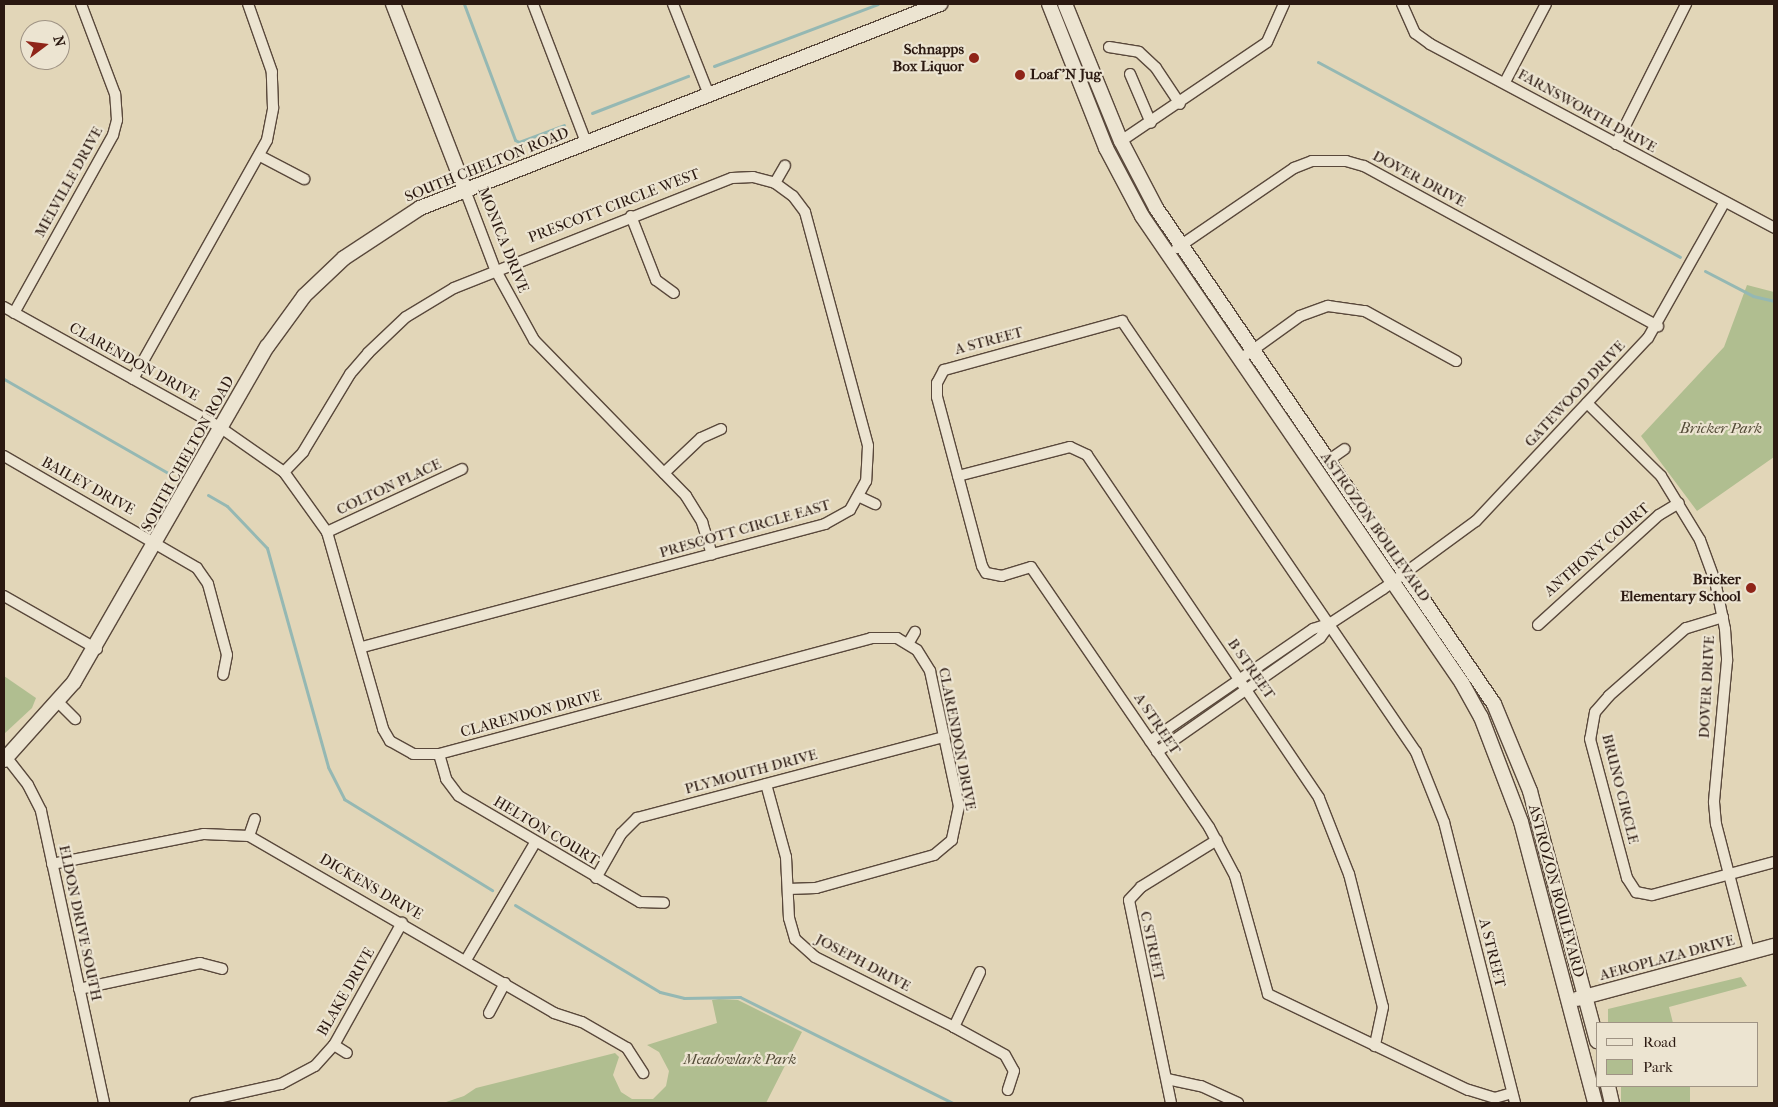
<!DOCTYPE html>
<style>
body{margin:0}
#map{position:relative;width:1778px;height:1107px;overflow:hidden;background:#e2d6b8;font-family:"IM FELL French Canon",serif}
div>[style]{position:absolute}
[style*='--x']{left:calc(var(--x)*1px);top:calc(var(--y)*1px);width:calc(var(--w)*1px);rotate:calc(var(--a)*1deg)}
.green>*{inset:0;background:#b0be90;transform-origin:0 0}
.stream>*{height:3px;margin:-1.5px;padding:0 1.5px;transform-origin:1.5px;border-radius:1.5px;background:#95b8b3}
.roads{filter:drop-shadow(1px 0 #59483b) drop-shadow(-1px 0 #59483b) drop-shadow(0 1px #59483b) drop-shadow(0 -1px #59483b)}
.street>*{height:10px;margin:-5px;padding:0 5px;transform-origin:5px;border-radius:5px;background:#ece4d1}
.secondary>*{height:14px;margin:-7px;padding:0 7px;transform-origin:7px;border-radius:7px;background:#ece4d1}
.dots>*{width:14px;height:14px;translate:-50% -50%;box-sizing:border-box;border:2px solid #ece4d1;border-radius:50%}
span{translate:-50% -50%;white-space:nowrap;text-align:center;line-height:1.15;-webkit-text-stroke:4.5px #ece4d1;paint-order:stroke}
.poi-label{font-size:15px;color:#2b1911;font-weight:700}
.right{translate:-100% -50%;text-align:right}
.left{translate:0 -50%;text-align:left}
.street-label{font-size:15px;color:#2b1911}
.park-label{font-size:15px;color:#534b37;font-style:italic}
.frame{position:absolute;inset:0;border:5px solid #2b1911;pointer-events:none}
.legend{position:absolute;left:1596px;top:1022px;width:162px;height:65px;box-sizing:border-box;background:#ece4d1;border:1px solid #9f9384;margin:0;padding:6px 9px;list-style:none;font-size:15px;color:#2b1911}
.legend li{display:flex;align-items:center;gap:10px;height:25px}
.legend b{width:25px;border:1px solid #9f9384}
.north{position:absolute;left:20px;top:20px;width:50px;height:50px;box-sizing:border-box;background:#ece4d1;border:1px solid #9f9384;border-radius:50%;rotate:75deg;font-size:14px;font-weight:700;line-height:20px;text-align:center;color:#2b1911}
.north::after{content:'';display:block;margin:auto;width:18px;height:22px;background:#8f2418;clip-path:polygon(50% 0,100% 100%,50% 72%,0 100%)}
</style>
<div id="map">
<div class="green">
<i style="clip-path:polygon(1747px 285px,1774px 292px,1774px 457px,1697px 511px,1641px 436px,1724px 347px)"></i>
<i style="clip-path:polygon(4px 676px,36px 698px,32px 708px,4px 734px)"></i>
<i style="clip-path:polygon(1741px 977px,1747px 986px,1669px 1007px,1673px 1023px,1608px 1023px,1608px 1009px)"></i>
<i style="clip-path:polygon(719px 999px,738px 1000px,802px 1032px,766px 1103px,443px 1103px,464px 1096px,476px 1088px,615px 1053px,619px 1057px,613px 1075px,621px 1092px,632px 1099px,653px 1099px,666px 1086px,669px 1071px,659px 1052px,647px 1045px,717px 1023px,712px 1000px)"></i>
<i style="left:1621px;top:1086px;width:69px;height:17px"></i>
</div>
<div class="stream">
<i style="--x:464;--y:4;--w:145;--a:69.4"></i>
<i style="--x:515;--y:140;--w:4;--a:27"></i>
<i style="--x:519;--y:142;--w:48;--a:-20.7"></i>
<i style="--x:1318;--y:62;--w:411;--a:28.3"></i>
<i style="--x:714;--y:66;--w:175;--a:-20.7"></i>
<i style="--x:592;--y:113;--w:103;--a:-21.1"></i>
<i style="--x:1705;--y:271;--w:54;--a:27.5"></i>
<i style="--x:1753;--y:296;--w:22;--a:13"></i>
<i style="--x:4;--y:379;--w:189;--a:29.8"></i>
<i style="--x:208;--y:495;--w:22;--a:30"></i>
<i style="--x:227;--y:506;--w:58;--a:46.4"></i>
<i style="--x:267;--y:548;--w:227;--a:74.4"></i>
<i style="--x:328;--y:767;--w:36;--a:63"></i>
<i style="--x:344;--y:799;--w:174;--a:31.6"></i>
<i style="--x:515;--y:905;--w:169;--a:31"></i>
<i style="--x:660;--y:992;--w:25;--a:14"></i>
<i style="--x:684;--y:998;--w:56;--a:-1"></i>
<i style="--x:740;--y:997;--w:238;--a:26.5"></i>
</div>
<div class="roads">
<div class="street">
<i style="--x:533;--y:4;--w:148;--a:69"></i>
<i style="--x:673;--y:4;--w:98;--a:68.4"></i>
<i style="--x:1402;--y:4;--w:32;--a:66"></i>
<i style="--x:1415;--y:33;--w:19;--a:36"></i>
<i style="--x:1430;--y:44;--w:390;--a:28.1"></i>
<i style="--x:1109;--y:47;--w:30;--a:9"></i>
<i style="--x:1139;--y:52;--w:23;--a:43"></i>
<i style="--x:1156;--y:68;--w:43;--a:56.3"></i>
<i style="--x:1130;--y:74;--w:53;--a:66.8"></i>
<i style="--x:1505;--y:82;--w:88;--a:-62.3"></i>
<i style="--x:1121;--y:141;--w:176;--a:-34.1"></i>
<i style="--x:1267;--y:42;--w:42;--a:-65.9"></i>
<i style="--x:1616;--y:144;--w:157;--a:-63.4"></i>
<i style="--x:260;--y:156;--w:50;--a:27.6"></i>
<i style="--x:775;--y:183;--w:20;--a:-60"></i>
<i style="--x:465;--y:190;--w:85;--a:69.2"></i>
<i style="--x:495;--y:269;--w:81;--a:61.2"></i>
<i style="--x:534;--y:340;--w:218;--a:45.7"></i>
<i style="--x:686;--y:496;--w:31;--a:58"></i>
<i style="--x:702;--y:522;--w:34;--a:73"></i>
<i style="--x:631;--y:216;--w:69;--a:68.7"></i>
<i style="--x:656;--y:280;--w:22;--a:36"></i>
<i style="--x:1177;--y:248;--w:142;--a:-34.4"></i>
<i style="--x:1294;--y:168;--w:19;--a:-21"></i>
<i style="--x:1312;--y:161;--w:34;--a:0"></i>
<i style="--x:1346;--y:161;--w:19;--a:16"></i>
<i style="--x:1364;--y:166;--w:335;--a:28.6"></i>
<i style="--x:4;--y:307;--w:248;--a:29.1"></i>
<i style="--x:221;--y:428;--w:77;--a:34.9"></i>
<i style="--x:284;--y:472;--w:74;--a:54.4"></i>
<i style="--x:327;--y:532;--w:205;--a:74.1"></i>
<i style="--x:383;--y:729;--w:14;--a:60"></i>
<i style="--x:390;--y:741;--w:26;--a:29"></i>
<i style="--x:413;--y:754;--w:26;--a:0"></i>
<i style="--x:439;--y:754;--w:447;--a:-15"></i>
<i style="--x:871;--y:638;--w:26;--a:0"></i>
<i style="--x:897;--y:638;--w:23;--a:31"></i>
<i style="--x:917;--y:650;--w:25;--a:58"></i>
<i style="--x:930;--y:671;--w:138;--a:77.9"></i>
<i style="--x:959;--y:806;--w:35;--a:102"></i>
<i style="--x:952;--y:840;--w:23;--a:140"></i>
<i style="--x:934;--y:855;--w:123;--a:164.4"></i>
<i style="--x:816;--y:888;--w:28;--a:178"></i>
<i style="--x:14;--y:313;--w:204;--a:-60.9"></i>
<i style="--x:113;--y:135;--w:16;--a:-75"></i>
<i style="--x:117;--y:120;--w:26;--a:-94"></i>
<i style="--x:115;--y:94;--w:96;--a:-110.7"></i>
<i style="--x:1239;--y:360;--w:75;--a:-35.8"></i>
<i style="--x:1300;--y:316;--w:30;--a:-20"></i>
<i style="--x:1328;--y:306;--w:37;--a:8"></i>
<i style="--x:1365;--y:311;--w:104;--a:28.8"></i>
<i style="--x:133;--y:379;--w:274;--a:-60.7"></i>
<i style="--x:267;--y:140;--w:33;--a:-79"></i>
<i style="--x:273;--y:108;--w:36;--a:-92"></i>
<i style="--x:272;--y:72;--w:72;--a:-109.4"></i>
<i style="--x:1587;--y:403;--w:104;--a:44.6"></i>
<i style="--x:1661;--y:476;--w:75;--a:58.6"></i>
<i style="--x:1700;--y:540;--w:44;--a:69.9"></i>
<i style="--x:1715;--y:581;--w:49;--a:78.2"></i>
<i style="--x:1725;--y:629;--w:32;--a:86"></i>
<i style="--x:1727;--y:661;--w:142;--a:95.3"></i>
<i style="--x:1714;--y:802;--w:22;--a:85"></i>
<i style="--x:1716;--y:824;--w:132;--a:75.5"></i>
<i style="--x:4;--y:456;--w:223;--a:30.1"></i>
<i style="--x:197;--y:568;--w:19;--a:55"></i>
<i style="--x:208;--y:584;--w:73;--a:75"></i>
<i style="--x:227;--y:655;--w:20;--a:101"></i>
<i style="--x:1329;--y:460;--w:19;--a:-35"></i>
<i style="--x:284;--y:472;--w:28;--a:-46"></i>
<i style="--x:303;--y:452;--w:91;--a:-58.9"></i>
<i style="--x:350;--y:374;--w:28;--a:-49"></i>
<i style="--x:368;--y:353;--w:52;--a:-43.5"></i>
<i style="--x:406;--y:317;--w:56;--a:-31.1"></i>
<i style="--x:454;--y:288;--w:299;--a:-21.6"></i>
<i style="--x:732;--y:178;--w:21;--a:-3"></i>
<i style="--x:753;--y:177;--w:23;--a:15"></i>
<i style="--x:775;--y:183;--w:22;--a:36"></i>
<i style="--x:793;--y:196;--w:20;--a:53"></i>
<i style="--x:805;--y:212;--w:242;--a:74.9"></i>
<i style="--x:868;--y:446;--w:35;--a:93"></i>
<i style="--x:866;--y:481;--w:33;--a:119"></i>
<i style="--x:850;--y:510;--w:29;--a:151"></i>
<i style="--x:825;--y:524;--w:479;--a:165.1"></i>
<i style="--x:664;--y:473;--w:51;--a:-43.4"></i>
<i style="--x:701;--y:438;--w:22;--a:-24"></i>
<i style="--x:958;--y:476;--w:116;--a:-14.5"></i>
<i style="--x:1070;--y:447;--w:19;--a:25"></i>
<i style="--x:1087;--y:455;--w:414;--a:55.9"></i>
<i style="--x:1319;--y:798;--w:82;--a:68.5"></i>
<i style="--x:1349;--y:874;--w:137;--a:75.7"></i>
<i style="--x:1383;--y:1007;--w:40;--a:102"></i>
<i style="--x:860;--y:497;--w:17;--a:25"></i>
<i style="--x:327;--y:532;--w:149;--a:-25"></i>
<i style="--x:4;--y:596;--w:107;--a:29.7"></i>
<i style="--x:1723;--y:617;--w:39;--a:163"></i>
<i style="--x:1686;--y:628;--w:103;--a:138.6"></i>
<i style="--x:1609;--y:696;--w:21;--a:131"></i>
<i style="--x:1595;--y:712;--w:27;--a:100"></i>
<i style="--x:1590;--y:739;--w:144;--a:75.1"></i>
<i style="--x:1627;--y:878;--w:17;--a:57"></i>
<i style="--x:1636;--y:892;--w:16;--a:11"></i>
<i style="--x:1652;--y:895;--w:126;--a:-15.1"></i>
<i style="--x:1538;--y:625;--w:164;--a:-42.3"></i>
<i style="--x:1659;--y:515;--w:23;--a:-31"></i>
<i style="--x:908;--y:644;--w:14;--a:-60"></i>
<i style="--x:59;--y:703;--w:23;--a:45"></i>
<i style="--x:1150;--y:741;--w:198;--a:-34.5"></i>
<i style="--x:1313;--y:629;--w:19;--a:-18"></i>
<i style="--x:1331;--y:623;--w:62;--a:-33.2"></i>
<i style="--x:1383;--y:589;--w:115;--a:-36.2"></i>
<i style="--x:1476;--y:521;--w:251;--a:-46.8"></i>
<i style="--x:1648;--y:338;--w:155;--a:-60.6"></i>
<i style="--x:1157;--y:752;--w:199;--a:-35"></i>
<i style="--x:1320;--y:638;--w:19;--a:-54"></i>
<i style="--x:439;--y:754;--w:26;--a:74"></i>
<i style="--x:446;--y:779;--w:21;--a:53"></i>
<i style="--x:459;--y:796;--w:210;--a:30.4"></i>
<i style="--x:640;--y:902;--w:24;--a:2"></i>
<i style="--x:7;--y:758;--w:34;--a:52"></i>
<i style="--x:28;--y:785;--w:29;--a:63"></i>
<i style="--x:41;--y:811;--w:299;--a:77.8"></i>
<i style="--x:766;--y:784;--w:76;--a:74.7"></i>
<i style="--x:786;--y:857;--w:61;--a:87.2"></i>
<i style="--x:789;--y:918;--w:22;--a:74"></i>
<i style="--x:795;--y:939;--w:27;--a:42"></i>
<i style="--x:815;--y:957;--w:156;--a:26.7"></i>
<i style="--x:249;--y:836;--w:18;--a:-71"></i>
<i style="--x:52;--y:864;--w:155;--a:-11.2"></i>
<i style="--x:204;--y:834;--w:45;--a:2.5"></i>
<i style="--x:249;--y:836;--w:353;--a:30.1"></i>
<i style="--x:554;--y:1013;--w:29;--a:18"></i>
<i style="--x:582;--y:1022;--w:52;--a:30"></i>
<i style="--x:627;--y:1048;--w:30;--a:57"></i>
<i style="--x:596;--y:878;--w:51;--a:-60.4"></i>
<i style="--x:621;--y:834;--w:23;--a:-45"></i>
<i style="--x:637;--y:818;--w:318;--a:-14.8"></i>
<i style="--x:466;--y:960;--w:136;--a:-59.5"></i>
<i style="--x:980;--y:972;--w:61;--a:115.3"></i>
<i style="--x:954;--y:1027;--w:58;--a:28.8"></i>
<i style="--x:1005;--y:1055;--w:18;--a:61"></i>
<i style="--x:1014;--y:1071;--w:20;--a:108"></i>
<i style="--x:79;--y:989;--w:124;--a:-12.1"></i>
<i style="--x:200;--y:963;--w:23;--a:15"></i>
<i style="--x:489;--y:1013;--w:34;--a:-62"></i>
<i style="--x:334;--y:1045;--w:15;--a:32"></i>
<i style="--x:1167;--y:1079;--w:35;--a:12"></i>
<i style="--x:1201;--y:1086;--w:41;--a:24.7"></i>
<i style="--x:1512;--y:1093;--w:18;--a:164"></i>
<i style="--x:1495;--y:1098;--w:28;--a:-163"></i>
<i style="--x:1468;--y:1090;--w:222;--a:-154.4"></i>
<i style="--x:1268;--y:994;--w:123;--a:-105.6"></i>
<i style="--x:1235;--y:876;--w:55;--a:-118"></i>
<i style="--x:1209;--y:827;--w:315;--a:-124.4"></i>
<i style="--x:1031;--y:567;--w:30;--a:163"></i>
<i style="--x:1002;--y:576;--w:16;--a:-169"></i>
<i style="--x:986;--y:573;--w:8;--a:-120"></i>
<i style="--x:982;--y:566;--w:175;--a:-104.9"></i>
<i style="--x:937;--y:397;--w:14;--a:-90"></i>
<i style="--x:937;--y:383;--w:15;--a:-62"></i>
<i style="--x:944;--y:370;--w:185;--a:-15.4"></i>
<i style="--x:1122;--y:321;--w:522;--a:55.7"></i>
<i style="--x:1416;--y:752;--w:75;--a:68.2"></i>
<i style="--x:1444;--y:822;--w:290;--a:75.8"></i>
<i style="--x:195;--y:1103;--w:88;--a:-12.5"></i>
<i style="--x:281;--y:1084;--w:38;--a:-28"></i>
<i style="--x:315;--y:1066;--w:28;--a:-48"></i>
<i style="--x:334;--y:1045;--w:140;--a:-60.9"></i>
<i style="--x:1171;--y:1103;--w:207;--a:-101.7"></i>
<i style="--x:1129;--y:900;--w:18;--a:-47"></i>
<i style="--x:1141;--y:887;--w:89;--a:-31.7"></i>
</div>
<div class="secondary">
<i style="--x:393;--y:4;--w:199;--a:68.8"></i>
<i style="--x:1049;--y:4;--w:155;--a:68.4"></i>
<i style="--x:1106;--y:148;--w:77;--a:62.1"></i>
<i style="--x:1142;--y:216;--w:566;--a:55.58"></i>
<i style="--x:1462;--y:683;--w:39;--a:61"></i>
<i style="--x:1481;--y:717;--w:112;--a:69.1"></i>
<i style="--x:1521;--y:822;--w:291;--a:75.2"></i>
<i style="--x:1065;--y:4;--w:148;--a:67.8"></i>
<i style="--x:1121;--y:141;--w:76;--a:62.4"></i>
<i style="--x:1156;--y:208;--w:600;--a:55.73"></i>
<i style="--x:1494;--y:704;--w:94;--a:67.5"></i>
<i style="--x:1530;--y:791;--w:259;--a:75"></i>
<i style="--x:4;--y:760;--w:105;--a:-48.1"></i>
<i style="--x:74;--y:682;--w:387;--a:-60.1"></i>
<i style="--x:267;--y:347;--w:63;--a:-54"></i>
<i style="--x:304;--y:296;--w:55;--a:-43.5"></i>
<i style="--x:344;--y:258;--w:91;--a:-33.3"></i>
<i style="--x:420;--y:208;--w:559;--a:-21.42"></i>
<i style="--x:1577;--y:999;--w:204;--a:-15.1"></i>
<i style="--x:1608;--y:1086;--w:17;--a:77"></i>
</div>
</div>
<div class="dots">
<i style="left:974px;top:58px;background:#8f2418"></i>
<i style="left:1020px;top:75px;background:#8f2418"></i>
<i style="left:1751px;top:588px;background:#8f2418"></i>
</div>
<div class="poi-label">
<span class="right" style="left:964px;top:58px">Schnapps<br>Box Liquor</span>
<span class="left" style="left:1030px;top:75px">Loaf 'N Jug</span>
<span class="right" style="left:1741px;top:588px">Bricker<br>Elementary School</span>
</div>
<div class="street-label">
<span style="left:1587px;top:111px;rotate:29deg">FARNSWORTH DRIVE</span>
<span style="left:487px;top:165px;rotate:-22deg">SOUTH CHELTON ROAD</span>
<span style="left:1419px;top:179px;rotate:28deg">DOVER DRIVE</span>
<span style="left:69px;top:182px;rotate:-61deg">MELVILLE DRIVE</span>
<span style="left:614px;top:206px;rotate:-21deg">PRESCOTT CIRCLE WEST</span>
<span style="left:503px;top:240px;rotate:68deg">MONICA DRIVE</span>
<span style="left:989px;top:341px;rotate:-15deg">A STREET</span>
<span style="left:134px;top:362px;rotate:29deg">CLARENDON DRIVE</span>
<span style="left:1575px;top:394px;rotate:-47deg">GATEWOOD DRIVE</span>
<span style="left:188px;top:454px;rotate:-61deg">SOUTH CHELTON ROAD</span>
<span style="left:88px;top:486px;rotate:29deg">BAILEY DRIVE</span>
<span style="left:389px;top:487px;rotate:-25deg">COLTON PLACE</span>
<span style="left:1375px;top:527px;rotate:55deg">ASTROZON BOULEVARD</span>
<span style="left:745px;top:529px;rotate:-16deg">PRESCOTT CIRCLE EAST</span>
<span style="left:1597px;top:550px;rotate:-41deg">ANTHONY COURT</span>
<span style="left:1251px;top:669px;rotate:55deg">B STREET</span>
<span style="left:1707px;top:687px;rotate:-87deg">DOVER DRIVE</span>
<span style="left:531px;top:714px;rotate:-15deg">CLARENDON DRIVE</span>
<span style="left:1157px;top:724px;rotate:56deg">A STREET</span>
<span style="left:957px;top:739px;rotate:79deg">CLARENDON DRIVE</span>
<span style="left:751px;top:772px;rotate:-15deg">PLYMOUTH DRIVE</span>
<span style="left:1620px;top:789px;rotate:76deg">BRUNO CIRCLE</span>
<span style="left:546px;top:831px;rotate:31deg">HELTON COURT</span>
<span style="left:371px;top:887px;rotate:30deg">DICKENS DRIVE</span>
<span style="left:1556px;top:891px;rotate:75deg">ASTROZON BOULEVARD</span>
<span style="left:80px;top:923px;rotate:78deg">ELDON DRIVE SOUTH</span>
<span style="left:1152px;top:946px;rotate:78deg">C STREET</span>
<span style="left:1492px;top:953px;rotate:76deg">A STREET</span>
<span style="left:1667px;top:958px;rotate:-15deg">AEROPLAZA DRIVE</span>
<span style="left:863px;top:963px;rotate:28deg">JOSEPH DRIVE</span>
<span style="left:346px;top:992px;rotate:-60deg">BLAKE DRIVE</span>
</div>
<div class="park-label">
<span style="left:1721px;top:429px">Bricker Park</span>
<span style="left:740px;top:1060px">Meadowlark Park</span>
</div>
<div class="frame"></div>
<ul class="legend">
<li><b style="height:6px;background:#ece4d1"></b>Road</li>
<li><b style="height:14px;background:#b0be90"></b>Park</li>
</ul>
<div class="north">N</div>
</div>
